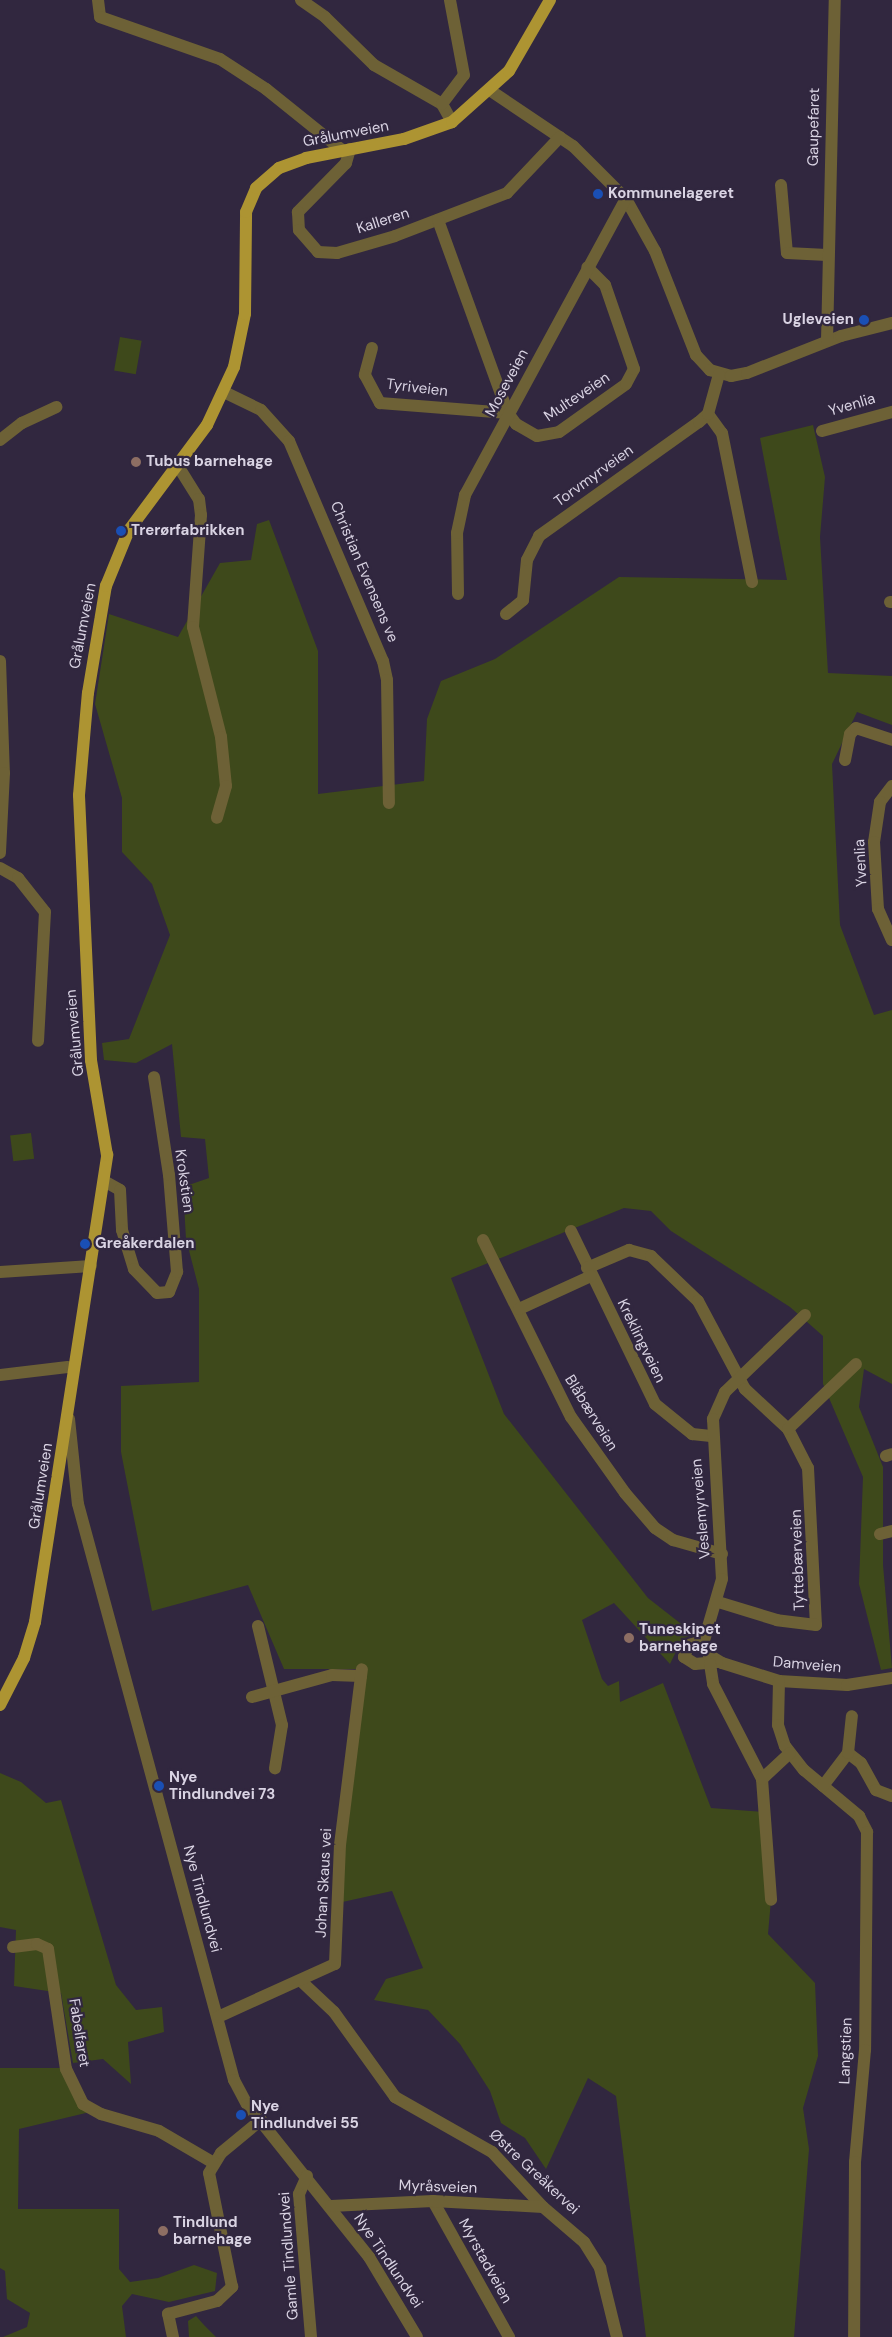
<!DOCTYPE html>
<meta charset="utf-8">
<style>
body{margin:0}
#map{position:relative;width:892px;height:2337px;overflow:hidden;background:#31273f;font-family:"DM Sans",sans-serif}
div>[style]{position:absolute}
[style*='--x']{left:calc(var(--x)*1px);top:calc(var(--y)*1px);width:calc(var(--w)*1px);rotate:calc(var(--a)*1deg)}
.green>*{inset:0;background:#3e491b;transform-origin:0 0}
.minor>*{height:12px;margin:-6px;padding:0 6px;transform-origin:6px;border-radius:6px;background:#6d6136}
.major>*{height:12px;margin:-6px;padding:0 6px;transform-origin:6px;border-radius:6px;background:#ad9432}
.dots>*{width:14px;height:14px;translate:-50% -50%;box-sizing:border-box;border:2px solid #31273f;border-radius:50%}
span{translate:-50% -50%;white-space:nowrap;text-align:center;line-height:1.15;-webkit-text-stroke:4.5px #31273f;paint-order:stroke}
.street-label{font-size:15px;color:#d9d3e3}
.poi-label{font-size:15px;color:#d9d3e3;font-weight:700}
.left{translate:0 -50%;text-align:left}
.right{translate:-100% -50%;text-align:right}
</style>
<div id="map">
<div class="green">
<i style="left:120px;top:337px;width:22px;height:34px;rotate:10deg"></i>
<i style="clip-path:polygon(813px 425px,825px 477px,820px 537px,828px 673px,892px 676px,892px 725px,857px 712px,832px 764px,840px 925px,874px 1015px,892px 1010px,892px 1384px,864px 1369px,859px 1407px,883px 1467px,883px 1565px,892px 1668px,881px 1670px,859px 1584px,863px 1477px,823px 1384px,823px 1336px,790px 1307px,671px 1231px,651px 1211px,624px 1208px,451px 1278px,504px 1414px,648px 1598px,694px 1634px,682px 1639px,670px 1664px,614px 1603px,582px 1620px,602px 1679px,608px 1686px,619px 1681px,620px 1702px,663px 1683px,711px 1808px,765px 1812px,771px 1900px,768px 1934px,815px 1983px,818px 2056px,803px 2108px,809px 2149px,794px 2337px,646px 2337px,616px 2096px,588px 2078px,546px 2169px,525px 2138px,501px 2123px,490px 2091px,460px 2044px,428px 2010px,374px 2000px,386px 1979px,423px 1968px,392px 1891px,338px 1903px,362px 1669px,284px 1669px,248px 1585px,152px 1611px,121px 1452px,121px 1386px,199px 1382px,199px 1289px,186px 1239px,183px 1187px,209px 1178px,205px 1139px,181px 1137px,172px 1044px,136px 1063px,104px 1060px,102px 1043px,129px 1039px,170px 935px,152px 884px,122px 852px,122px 798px,95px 704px,109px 614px,178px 637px,220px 563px,251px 560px,257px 524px,269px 520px,318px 651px,318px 794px,424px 781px,427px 719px,441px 681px,495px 659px,619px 577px,787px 580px,760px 438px)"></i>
<i style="left:31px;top:1133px;width:26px;height:21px;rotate:83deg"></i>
<i style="clip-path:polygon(0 1773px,21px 1782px,46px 1803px,61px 1800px,116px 1985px,136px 2010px,162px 2007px,164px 2032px,128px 2042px,131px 2084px,103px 2059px,73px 2063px,61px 1993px,14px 1986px,16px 1930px,0 1927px)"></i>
<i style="clip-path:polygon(0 2068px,61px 2068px,90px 2112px,19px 2129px,18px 2209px,119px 2209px,119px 2269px,130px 2282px,158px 2278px,194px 2265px,217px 2273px,215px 2291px,169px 2302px,132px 2294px,122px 2306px,126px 2337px,3px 2337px,27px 2327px,30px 2313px,7px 2299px,5px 2271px,0 2268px)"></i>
<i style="clip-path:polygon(196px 2316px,204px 2325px,216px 2337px,189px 2337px,188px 2321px)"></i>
</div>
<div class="minor">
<i style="--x:98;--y:0;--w:17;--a:83"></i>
<i style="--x:100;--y:17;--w:127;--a:19.3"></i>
<i style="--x:220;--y:59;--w:55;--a:33.1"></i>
<i style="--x:266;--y:89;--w:97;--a:38.8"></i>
<i style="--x:301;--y:0;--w:29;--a:35"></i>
<i style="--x:325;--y:17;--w:69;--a:44.4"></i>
<i style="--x:374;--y:65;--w:78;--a:29.8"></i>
<i style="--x:442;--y:104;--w:21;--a:61"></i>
<i style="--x:491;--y:91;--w:99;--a:33.9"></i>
<i style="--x:573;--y:146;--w:75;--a:45"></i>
<i style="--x:626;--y:199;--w:60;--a:60.9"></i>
<i style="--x:655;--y:251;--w:112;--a:68.5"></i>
<i style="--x:696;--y:355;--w:21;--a:47"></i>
<i style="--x:710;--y:370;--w:22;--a:16"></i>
<i style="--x:731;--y:376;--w:16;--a:-11"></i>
<i style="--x:747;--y:373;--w:101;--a:-21.5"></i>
<i style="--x:841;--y:336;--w:53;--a:-14.3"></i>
<i style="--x:442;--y:104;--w:36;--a:-53"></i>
<i style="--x:464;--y:75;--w:76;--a:-100.6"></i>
<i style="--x:350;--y:149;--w:15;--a:106"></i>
<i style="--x:346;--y:163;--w:69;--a:134.4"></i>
<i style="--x:298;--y:212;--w:18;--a:87"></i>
<i style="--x:299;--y:230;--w:29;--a:49"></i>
<i style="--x:318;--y:252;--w:19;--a:3"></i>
<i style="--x:337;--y:253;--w:60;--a:-16.3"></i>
<i style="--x:395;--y:236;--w:120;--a:-21"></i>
<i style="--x:507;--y:193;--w:77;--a:-46.6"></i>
<i style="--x:781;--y:185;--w:68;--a:85"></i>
<i style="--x:787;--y:253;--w:40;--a:2.9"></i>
<i style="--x:438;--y:220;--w:205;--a:70.1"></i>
<i style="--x:508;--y:413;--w:14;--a:54"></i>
<i style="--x:516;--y:424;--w:24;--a:30"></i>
<i style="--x:537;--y:436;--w:22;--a:-10"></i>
<i style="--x:559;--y:432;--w:82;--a:-35.6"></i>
<i style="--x:626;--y:384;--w:17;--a:-62"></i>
<i style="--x:634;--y:369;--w:89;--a:-109"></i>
<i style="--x:605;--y:285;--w:25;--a:-135"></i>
<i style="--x:827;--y:341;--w:341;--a:-88.7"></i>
<i style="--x:372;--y:348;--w:28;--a:105"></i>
<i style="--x:365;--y:375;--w:32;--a:62"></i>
<i style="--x:380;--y:403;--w:128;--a:4.5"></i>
<i style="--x:224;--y:392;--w:41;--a:25.9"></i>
<i style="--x:261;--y:410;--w:42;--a:47.9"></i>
<i style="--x:289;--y:441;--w:239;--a:66.9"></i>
<i style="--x:383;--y:661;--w:19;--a:78"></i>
<i style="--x:387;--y:680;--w:123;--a:89.1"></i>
<i style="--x:708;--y:414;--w:24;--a:54"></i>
<i style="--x:722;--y:433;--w:152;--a:78.6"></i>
<i style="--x:822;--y:431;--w:73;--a:-15.2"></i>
<i style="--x:0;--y:440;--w:28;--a:-38"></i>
<i style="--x:22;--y:423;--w:38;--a:-25"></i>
<i style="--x:178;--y:466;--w:39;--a:58"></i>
<i style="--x:199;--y:499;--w:16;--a:83"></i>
<i style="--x:201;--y:515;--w:112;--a:94.1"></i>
<i style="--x:193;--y:627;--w:114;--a:75.7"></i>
<i style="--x:221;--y:737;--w:49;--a:84.2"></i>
<i style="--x:226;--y:786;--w:33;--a:106"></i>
<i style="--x:458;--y:594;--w:61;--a:-90.9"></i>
<i style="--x:457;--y:533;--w:39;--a:-78"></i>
<i style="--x:465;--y:495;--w:337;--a:-61.5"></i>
<i style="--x:890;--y:602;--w:2;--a:0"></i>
<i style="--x:506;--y:614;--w:22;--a:-39"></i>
<i style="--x:523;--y:600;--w:40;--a:-84.3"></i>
<i style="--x:527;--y:560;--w:27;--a:-63"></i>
<i style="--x:539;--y:536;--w:196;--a:-35.5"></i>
<i style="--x:699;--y:422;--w:12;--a:-42"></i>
<i style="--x:708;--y:414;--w:41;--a:-74.6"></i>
<i style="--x:0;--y:661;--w:112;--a:88"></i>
<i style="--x:4;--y:773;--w:80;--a:92.9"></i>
<i style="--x:845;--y:760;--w:26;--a:-79"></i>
<i style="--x:850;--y:734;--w:8;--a:-45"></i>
<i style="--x:856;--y:728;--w:38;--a:18"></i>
<i style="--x:892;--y:786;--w:20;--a:127"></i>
<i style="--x:880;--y:802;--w:40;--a:98.5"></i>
<i style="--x:874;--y:842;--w:67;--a:86.6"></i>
<i style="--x:878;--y:909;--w:34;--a:66"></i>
<i style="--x:0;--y:868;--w:21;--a:29"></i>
<i style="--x:18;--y:878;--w:43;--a:51.5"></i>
<i style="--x:45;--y:912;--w:129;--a:93.1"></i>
<i style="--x:104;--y:1181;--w:18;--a:29"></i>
<i style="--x:120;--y:1190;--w:40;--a:87.1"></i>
<i style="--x:122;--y:1230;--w:41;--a:72.9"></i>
<i style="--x:134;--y:1269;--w:33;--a:46"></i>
<i style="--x:157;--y:1293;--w:12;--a:-5"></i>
<i style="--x:169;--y:1292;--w:22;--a:-68"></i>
<i style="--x:177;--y:1272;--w:97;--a:-94.7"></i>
<i style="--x:169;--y:1175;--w:99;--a:-98.7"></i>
<i style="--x:571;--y:1231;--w:192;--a:64.1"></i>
<i style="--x:655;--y:1404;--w:48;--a:39"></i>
<i style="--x:692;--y:1434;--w:19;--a:6"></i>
<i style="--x:483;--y:1240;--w:198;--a:63.6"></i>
<i style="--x:571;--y:1417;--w:93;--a:54.6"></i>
<i style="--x:625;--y:1493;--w:46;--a:49.4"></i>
<i style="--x:655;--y:1528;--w:22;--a:34"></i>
<i style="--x:673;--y:1540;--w:51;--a:15.9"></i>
<i style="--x:587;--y:1268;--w:46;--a:-23.2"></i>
<i style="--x:629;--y:1250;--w:23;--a:15"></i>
<i style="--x:651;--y:1256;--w:65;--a:43.8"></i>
<i style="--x:698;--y:1301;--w:100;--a:61.9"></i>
<i style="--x:745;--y:1389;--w:59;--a:42.9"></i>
<i style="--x:788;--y:1429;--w:44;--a:62.9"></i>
<i style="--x:808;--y:1468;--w:157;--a:87.1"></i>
<i style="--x:816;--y:1625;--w:39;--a:-173"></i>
<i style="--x:777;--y:1620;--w:62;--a:-163"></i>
<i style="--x:0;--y:1272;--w:91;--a:-3.8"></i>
<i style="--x:519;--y:1309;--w:79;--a:-24.6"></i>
<i style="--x:805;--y:1315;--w:111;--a:136.1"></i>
<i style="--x:725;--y:1392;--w:30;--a:114"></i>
<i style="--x:713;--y:1419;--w:160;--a:86.8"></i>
<i style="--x:722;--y:1579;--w:68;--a:106.3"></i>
<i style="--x:703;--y:1644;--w:13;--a:61"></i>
<i style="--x:709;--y:1655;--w:15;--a:32"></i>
<i style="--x:722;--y:1663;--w:60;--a:17.5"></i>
<i style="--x:779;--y:1681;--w:68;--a:3.4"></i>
<i style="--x:847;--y:1685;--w:46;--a:-8.8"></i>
<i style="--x:0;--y:1375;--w:68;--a:-6.7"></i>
<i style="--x:69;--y:1419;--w:85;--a:84"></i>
<i style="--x:78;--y:1504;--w:597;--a:74.85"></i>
<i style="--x:234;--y:2080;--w:27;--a:62"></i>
<i style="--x:247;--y:2104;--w:196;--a:51.4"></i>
<i style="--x:369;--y:2257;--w:93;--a:59"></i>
<i style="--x:788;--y:1429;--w:94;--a:-43.7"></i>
<i style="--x:886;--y:1456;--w:6;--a:-18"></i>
<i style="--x:880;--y:1534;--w:12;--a:-14"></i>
<i style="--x:258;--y:1626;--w:102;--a:76.4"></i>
<i style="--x:282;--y:1725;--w:44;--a:99.2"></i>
<i style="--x:703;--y:1641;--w:15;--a:164"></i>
<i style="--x:689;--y:1645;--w:13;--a:113"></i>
<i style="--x:684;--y:1657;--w:13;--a:32"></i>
<i style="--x:695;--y:1664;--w:22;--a:-5"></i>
<i style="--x:710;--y:1664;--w:20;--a:81"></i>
<i style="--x:713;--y:1684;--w:107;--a:62.7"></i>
<i style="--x:762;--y:1779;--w:121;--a:85.7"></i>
<i style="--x:779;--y:1681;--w:44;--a:91.3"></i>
<i style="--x:778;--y:1725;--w:22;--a:72"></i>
<i style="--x:785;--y:1746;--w:31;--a:52"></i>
<i style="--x:804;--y:1770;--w:72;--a:39.9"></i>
<i style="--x:859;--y:1816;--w:18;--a:63"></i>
<i style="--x:867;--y:1832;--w:218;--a:90.5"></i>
<i style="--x:865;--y:2050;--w:112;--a:95.1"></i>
<i style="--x:855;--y:2162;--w:175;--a:90.3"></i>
<i style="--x:252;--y:1697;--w:83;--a:-15.4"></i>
<i style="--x:332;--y:1675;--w:29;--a:2"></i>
<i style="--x:848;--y:1753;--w:16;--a:38"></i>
<i style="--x:861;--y:1763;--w:31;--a:61"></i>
<i style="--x:876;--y:1790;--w:17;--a:21"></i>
<i style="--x:762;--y:1779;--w:38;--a:-43"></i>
<i style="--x:823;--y:1786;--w:41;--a:-52.9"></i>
<i style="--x:848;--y:1753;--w:37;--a:-84"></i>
<i style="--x:13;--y:1947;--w:24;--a:-7"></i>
<i style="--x:37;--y:1944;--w:12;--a:24"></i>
<i style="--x:48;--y:1949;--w:121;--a:81.5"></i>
<i style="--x:66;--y:2069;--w:39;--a:64"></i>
<i style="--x:83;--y:2104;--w:21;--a:29"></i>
<i style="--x:101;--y:2114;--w:60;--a:16.3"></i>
<i style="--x:159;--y:2131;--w:61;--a:30.3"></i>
<i style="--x:301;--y:1981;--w:45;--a:43.2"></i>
<i style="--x:334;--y:2012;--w:105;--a:54.3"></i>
<i style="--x:395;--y:2097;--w:112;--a:29.6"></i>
<i style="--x:492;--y:2152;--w:75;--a:47.2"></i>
<i style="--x:543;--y:2207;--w:54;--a:40.5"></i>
<i style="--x:584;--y:2242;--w:31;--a:58"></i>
<i style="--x:600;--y:2268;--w:71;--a:76.2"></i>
<i style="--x:218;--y:2017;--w:128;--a:-24.4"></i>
<i style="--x:335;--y:1964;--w:119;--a:-87.6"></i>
<i style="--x:340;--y:1845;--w:177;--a:-82.9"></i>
<i style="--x:307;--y:2176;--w:20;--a:114"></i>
<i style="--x:299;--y:2194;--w:144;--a:85.2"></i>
<i style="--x:433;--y:2201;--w:156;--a:60.8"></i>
<i style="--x:331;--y:2206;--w:102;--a:-2.8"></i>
<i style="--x:433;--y:2201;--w:110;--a:3.1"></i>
<i style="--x:173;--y:2337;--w:24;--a:-102"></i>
<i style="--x:168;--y:2314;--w:51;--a:-14.9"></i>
<i style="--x:217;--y:2301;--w:21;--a:-43"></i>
<i style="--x:232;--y:2287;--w:116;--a:-101.4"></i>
<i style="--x:209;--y:2173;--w:23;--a:-59"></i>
<i style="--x:221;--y:2153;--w:52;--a:-39.5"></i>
</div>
<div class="major">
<i style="--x:0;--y:1705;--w:53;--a:-62.9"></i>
<i style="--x:24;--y:1658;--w:38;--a:-73"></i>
<i style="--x:35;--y:1622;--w:473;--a:-81.2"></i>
<i style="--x:107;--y:1155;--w:96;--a:-99.6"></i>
<i style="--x:91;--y:1060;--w:265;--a:-92.6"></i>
<i style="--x:79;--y:795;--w:102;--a:-85"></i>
<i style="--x:88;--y:693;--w:109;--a:-80.5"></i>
<i style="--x:106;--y:586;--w:61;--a:-67.7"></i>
<i style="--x:129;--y:530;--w:131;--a:-53.4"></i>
<i style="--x:207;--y:425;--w:64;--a:-65"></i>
<i style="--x:234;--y:367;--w:54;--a:-78.3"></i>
<i style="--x:245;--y:314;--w:102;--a:-89.4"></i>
<i style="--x:246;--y:212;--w:26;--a:-67"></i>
<i style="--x:256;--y:188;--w:30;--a:-41"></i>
<i style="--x:279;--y:168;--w:29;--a:-20"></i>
<i style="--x:306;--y:158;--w:100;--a:-11"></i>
<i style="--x:404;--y:139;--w:51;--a:-19.5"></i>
<i style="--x:452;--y:122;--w:76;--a:-41.8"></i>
<i style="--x:509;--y:71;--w:82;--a:-60"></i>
</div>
<div class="dots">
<i style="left:598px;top:194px;background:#1a4fb4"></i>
<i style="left:864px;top:320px;background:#1a4fb4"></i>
<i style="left:136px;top:462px;background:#8d6e63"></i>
<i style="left:121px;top:531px;background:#1a4fb4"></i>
<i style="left:85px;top:1244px;background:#1a4fb4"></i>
<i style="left:629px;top:1638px;background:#8d6e63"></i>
<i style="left:159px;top:1786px;background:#1a4fb4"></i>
<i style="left:241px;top:2115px;background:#1a4fb4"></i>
<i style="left:163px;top:2231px;background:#8d6e63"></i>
</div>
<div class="street-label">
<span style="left:814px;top:127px;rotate:-89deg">Gaupefaret</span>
<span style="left:346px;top:134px;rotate:-11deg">Grålumveien</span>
<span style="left:383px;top:221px;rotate:-18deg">Kalleren</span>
<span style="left:507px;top:383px;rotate:-62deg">Moseveien</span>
<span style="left:417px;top:388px;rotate:7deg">Tyriveien</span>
<span style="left:577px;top:397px;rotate:-34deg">Multeveien</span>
<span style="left:852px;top:405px;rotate:-16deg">Yvenlia</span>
<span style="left:594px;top:476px;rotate:-36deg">Torvmyrveien</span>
<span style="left:364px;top:572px;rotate:67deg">Christian Evensens ve</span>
<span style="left:83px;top:626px;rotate:-79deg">Grålumveien</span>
<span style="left:861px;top:863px;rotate:-93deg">Yvenlia</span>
<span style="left:75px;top:1033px;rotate:-95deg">Grålumveien</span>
<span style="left:184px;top:1181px;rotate:82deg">Krokstien</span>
<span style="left:641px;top:1341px;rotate:64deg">Kreklingveien</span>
<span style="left:591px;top:1413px;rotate:58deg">Blåbærveien</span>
<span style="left:41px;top:1486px;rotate:-81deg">Grålumveien</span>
<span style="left:701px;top:1509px;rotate:-95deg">Veslemyrveien</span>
<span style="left:798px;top:1560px;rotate:-92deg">Tyttebærveien</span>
<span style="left:807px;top:1665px;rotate:5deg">Damveien</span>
<span style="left:324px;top:1883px;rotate:-87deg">Johan Skaus vei</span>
<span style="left:202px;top:1899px;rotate:75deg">Nye Tindlundvei</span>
<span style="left:79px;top:2033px;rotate:81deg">Fabelfaret</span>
<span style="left:846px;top:2051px;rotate:-88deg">Langstien</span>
<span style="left:534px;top:2172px;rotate:43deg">Østre Greåkervei</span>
<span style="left:438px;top:2187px;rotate:2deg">Myråsveien</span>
<span style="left:289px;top:2256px;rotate:-94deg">Gamle Tindlundvei</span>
<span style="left:388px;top:2261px;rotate:56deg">Nye Tindlundvei</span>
<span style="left:485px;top:2261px;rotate:61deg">Myrstadveien</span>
</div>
<div class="poi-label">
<span class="left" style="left:608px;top:194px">Kommunelageret</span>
<span class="right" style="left:854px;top:320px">Ugleveien</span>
<span class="left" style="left:146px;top:462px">Tubus barnehage</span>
<span class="left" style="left:131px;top:531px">Trerørfabrikken</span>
<span class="left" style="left:95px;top:1244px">Greåkerdalen</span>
<span class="left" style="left:639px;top:1638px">Tuneskipet<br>barnehage</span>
<span class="left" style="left:169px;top:1786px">Nye<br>Tindlundvei 73</span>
<span class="left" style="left:251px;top:2115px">Nye<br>Tindlundvei 55</span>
<span class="left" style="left:173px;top:2231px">Tindlund<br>barnehage</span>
</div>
</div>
